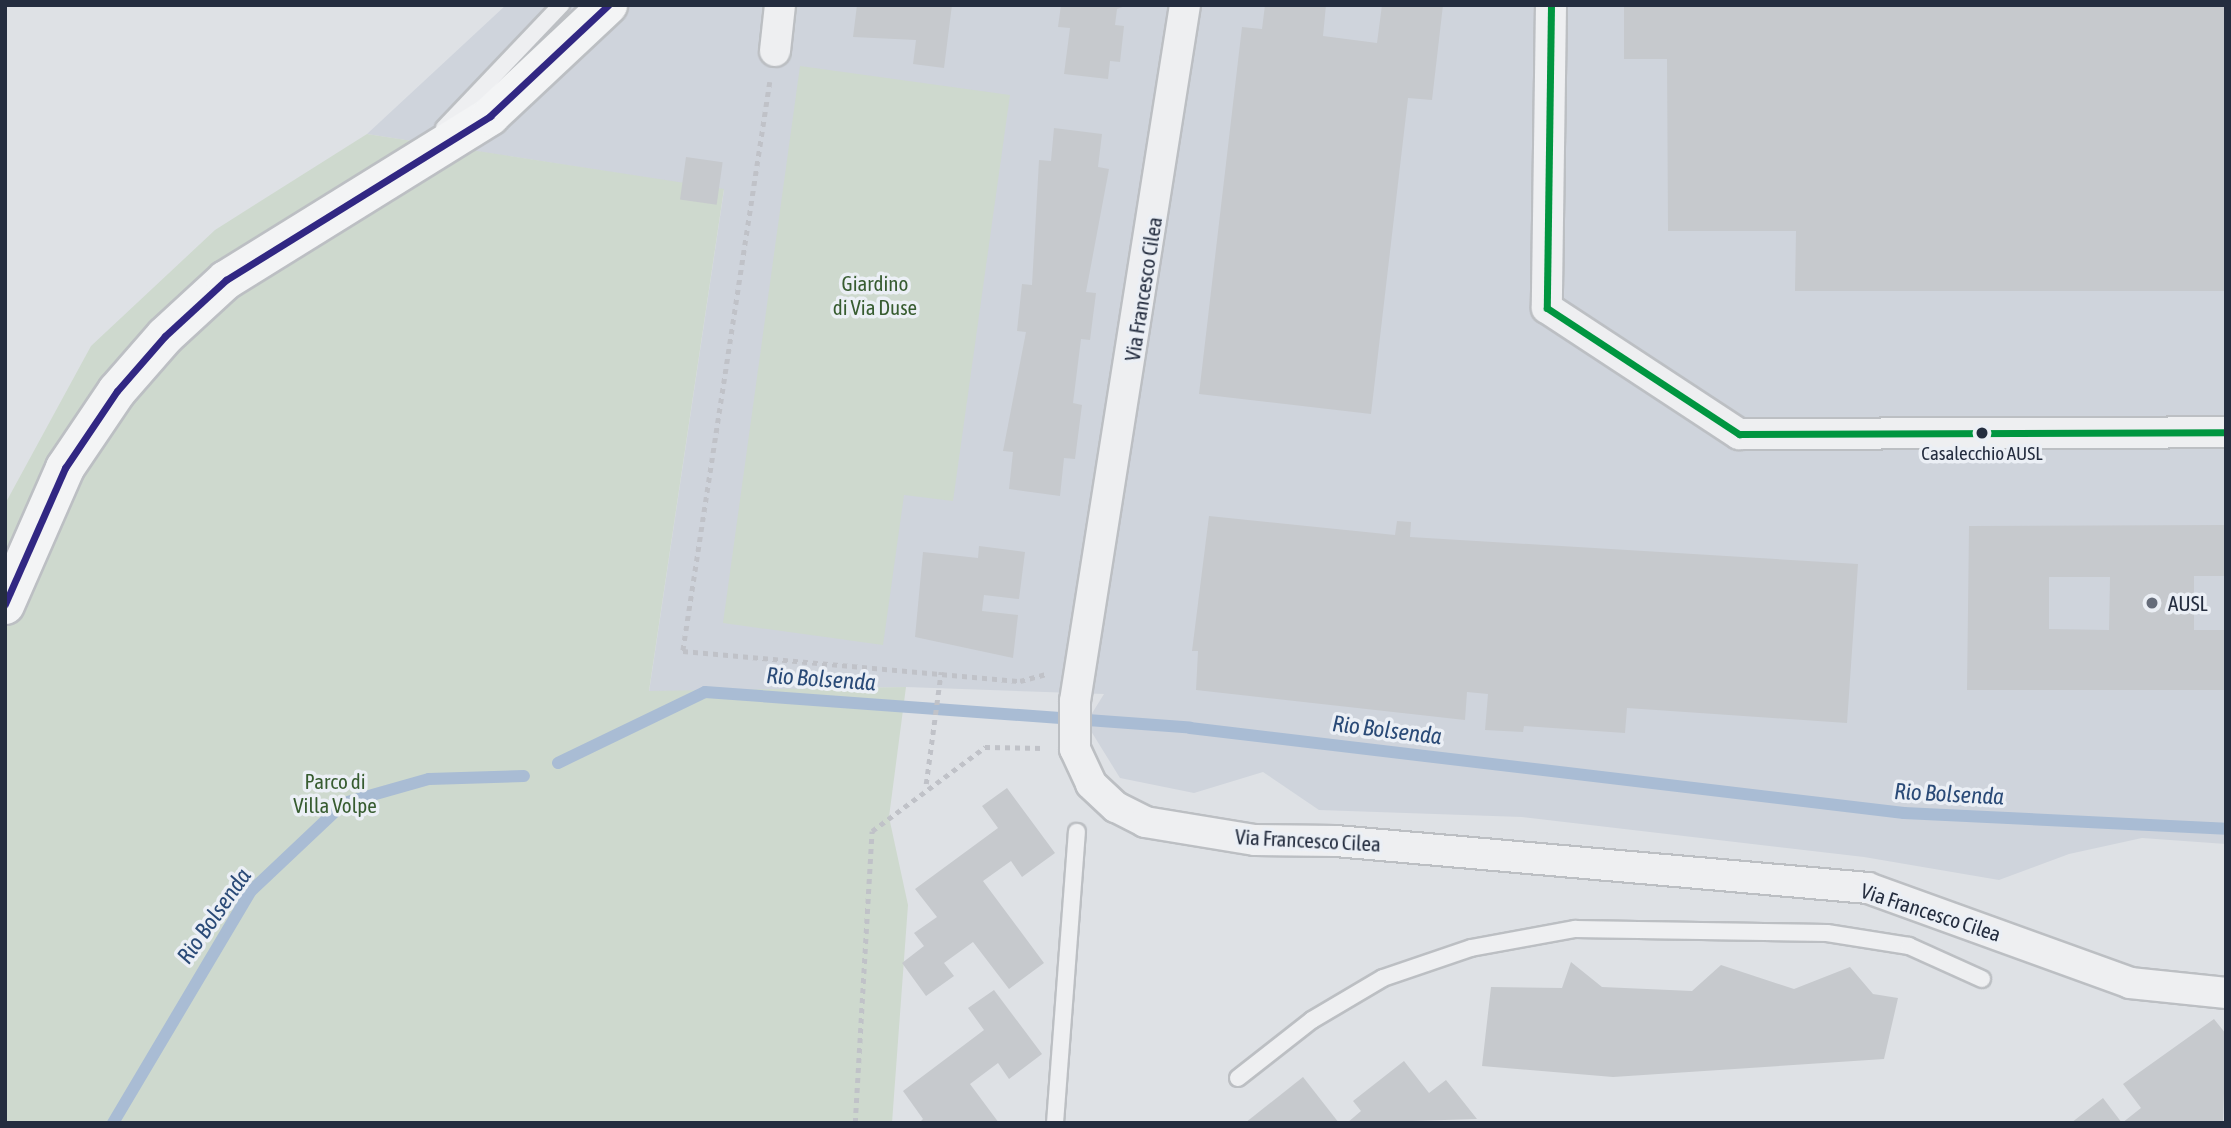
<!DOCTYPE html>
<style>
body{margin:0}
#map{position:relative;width:2231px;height:1128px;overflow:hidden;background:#dee1e5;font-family:"Asap Condensed",sans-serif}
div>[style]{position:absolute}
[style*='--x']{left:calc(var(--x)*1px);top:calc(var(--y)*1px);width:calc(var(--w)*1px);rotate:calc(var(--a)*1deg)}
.built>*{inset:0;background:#cfd4dc}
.green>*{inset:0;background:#ced9ce}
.stream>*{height:12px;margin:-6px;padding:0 6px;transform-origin:6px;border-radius:6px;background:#a9bcd4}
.building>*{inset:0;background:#c6c9cd;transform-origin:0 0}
.path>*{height:4.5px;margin-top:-2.25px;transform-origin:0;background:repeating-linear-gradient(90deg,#c0c2c8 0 5px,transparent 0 10px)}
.roads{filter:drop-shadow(2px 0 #bcbfc3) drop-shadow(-2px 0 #bcbfc3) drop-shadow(0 2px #bcbfc3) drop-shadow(0 -2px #bcbfc3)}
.lane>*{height:16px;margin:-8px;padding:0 8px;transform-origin:8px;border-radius:8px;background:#eeeff1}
.street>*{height:30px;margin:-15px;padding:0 15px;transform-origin:15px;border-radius:15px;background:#eeeff1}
.primary>*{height:38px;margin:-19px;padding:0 19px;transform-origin:19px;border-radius:19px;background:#f3f4f5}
.bus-1>*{height:7px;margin:-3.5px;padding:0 3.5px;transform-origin:3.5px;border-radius:3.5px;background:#312783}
.bus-2>*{height:7px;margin:-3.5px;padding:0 3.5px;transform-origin:3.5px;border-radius:3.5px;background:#009640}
.dots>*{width:19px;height:19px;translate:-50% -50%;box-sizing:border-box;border:4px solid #ebeff5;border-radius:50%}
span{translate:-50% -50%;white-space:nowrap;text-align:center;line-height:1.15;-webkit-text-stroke:7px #ebeff5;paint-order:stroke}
.bus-label{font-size:19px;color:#242d3f}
.park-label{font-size:21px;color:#375c30}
.street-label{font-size:21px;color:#242d3f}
.poi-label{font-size:21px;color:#242d3f}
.left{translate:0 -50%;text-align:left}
.water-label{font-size:23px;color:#2a4a77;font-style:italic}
.frame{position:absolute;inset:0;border:7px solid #242d3f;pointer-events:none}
</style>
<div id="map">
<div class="built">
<i style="clip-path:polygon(506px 5px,2226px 5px,2226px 844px,2142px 838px,2069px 854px,1999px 880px,1864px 857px,1522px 817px,1319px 810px,1263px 772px,1194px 793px,1120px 778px,1086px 723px,1104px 694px,906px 687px,649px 692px,724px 190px,367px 134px)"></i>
</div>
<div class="green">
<i style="clip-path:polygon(800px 66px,1010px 95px,953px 501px,904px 495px,883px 645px,723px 623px)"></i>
<i style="clip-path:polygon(367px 134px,724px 189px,649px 691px,906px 687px,889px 817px,908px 905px,892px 1123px,5px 1123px,5px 504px,91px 346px,215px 230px)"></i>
</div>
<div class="stream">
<i style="--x:558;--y:763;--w:163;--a:-25.8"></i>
<i style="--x:705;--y:692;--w:486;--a:4.2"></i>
<i style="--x:1190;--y:728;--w:719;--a:6.79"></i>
<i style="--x:1904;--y:813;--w:322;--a:2.8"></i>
<i style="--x:113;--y:1123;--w:270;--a:-59.3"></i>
<i style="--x:251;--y:891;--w:128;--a:-43.4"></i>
<i style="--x:344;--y:803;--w:88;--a:-15.8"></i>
<i style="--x:429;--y:779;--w:95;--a:-1.8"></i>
</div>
<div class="building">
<i style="clip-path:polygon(857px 5px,952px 5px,944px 68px,913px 64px,916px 40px,853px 37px)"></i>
<i style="clip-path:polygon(1061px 5px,1128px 5px,1117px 9px,1115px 25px,1124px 26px,1120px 62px,1110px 61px,1108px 79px,1064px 74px,1070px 28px,1058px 27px)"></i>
<i style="clip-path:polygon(1265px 5px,1326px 5px,1323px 36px,1377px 43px,1382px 5px,1443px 5px,1432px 100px,1408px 98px,1371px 414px,1199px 394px,1242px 27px,1262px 29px)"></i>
<i style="clip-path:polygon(1671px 5px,2226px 5px,2226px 291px,1795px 291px,1796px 231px,1668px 231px,1667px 59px,1624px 59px,1624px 6px)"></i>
<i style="clip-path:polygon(1054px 128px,1102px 134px,1098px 167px,1109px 169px,1086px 292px,1096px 293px,1090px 340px,1081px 339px,1073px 403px,1082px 405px,1075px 459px,1064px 458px,1060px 496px,1009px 489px,1013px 452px,1003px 451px,1026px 332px,1017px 331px,1022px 284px,1032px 285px,1039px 160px,1051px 161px)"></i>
<i style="left:686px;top:157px;width:37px;height:43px;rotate:8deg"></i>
<i style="clip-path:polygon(1209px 516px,1395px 535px,1397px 521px,1411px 522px,1410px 537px,1858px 564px,1847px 723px,1627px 708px,1625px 733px,1524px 726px,1523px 732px,1485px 730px,1488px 694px,1467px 692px,1465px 720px,1196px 690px,1198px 651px,1192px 651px)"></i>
<i style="clip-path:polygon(evenodd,2226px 525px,2226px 576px,2194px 576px,2194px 630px,2226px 630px,2226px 690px,1967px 690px,1969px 526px,2226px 525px,2049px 577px,2110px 577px,2109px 630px,2049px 629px,2049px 577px)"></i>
<i style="clip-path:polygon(979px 546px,1025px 552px,1019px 599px,984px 595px,982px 611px,1018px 615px,1013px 658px,915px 637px,923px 552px,978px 558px)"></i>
<i style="clip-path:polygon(1007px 788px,1055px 853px,1022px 877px,1011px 861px,983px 881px,1044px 963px,1009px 989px,973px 942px,944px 963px,954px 976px,926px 996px,902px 963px,924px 946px,914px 933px,937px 917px,915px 889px,998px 828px,982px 806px)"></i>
<i style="clip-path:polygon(1571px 962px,1602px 987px,1692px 991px,1721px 965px,1794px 989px,1850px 967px,1873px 994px,1898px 998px,1884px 1059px,1613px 1077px,1482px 1066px,1491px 987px,1562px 988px)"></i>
<i style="clip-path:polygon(994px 990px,1042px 1054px,1009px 1079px,998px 1063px,970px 1084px,999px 1123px,919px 1123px,923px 1119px,903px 1091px,984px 1030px,968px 1008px)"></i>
<i style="clip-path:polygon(2214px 1019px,2226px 1034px,2223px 1123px,2071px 1123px,2103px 1098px,2122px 1123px,2141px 1108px,2123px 1084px)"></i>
<i style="clip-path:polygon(1404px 1061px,1429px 1093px,1446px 1080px,1477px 1119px,1347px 1123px,1361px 1111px,1353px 1101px)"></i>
<i style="clip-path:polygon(1303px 1077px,1339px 1123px,1245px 1123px)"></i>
</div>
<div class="path">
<i style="--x:770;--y:82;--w:576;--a:98.69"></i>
<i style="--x:683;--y:651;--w:338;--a:5.1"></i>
<i style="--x:1020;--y:681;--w:27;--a:-15"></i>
<i style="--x:926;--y:784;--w:113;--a:-82.4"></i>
<i style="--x:855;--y:1123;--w:292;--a:-86.7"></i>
<i style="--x:872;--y:831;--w:141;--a:-36.6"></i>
<i style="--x:985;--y:747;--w:58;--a:1"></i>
</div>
<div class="roads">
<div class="lane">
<i style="--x:444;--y:128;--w:170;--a:-46.4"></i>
<i style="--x:1238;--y:1078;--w:94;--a:-38.1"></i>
<i style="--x:1312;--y:1020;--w:82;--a:-30.6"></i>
<i style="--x:1383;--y:978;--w:93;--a:-18.8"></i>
<i style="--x:1471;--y:948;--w:106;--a:-10.4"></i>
<i style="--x:1575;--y:929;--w:252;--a:0.9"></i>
<i style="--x:1827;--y:933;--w:83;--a:9"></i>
<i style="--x:1909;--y:946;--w:80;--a:24.3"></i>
<i style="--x:1055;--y:1123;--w:292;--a:-85.7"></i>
</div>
<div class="street">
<i style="--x:1185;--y:5;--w:705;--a:98.98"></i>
<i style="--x:1075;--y:701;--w:48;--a:90"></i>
<i style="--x:1075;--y:749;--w:38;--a:65"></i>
<i style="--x:1091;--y:784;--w:34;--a:43"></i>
<i style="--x:1116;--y:807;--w:33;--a:27"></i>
<i style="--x:1145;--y:822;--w:111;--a:9.3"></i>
<i style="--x:1255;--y:840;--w:81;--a:0.7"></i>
<i style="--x:1336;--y:841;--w:534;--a:5.05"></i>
<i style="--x:1868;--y:888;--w:279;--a:19.9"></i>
<i style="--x:2130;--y:983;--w:97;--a:5.9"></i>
<i style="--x:1551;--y:5;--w:303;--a:90.8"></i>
<i style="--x:1547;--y:308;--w:230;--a:33.3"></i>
<i style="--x:1739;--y:434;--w:487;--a:-0.2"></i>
<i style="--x:775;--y:51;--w:46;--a:-83.8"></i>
</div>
<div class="primary">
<i style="--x:5;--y:605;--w:150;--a:-66.3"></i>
<i style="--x:65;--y:468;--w:93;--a:-56"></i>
<i style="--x:117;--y:391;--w:73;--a:-48.9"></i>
<i style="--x:165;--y:336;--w:83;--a:-42.6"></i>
<i style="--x:226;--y:280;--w:311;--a:-31.8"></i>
<i style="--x:490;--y:116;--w:162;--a:-43.2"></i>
</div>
</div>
<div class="bus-1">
<i style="--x:5;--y:604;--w:149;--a:-66.2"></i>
<i style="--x:65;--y:468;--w:93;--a:-56"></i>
<i style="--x:117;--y:391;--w:73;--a:-48.9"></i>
<i style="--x:165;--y:336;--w:83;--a:-42.6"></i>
<i style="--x:226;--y:280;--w:311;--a:-31.8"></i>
<i style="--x:490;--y:116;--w:162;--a:-43.2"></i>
</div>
<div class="bus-2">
<i style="--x:1551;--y:5;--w:303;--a:90.8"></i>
<i style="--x:1547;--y:308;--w:230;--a:33.3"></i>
<i style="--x:1739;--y:434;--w:487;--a:-0.2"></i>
</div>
<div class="dots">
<i style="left:1982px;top:433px;background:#242d3f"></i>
<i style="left:2152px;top:603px;background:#656c79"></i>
</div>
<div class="bus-label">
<span style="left:1982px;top:454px">Casalecchio AUSL</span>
</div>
<div class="park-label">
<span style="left:875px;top:295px">Giardino<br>di Via Duse</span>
<span style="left:335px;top:793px">Parco di<br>Villa Volpe</span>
</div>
<div class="street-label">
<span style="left:1143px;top:289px;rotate:-81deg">Via Francesco Cilea</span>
<span style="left:1308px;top:840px;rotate:3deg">Via Francesco Cilea</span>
<span style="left:1931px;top:912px;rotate:18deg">Via Francesco Cilea</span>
</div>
<div class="poi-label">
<span class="left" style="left:2168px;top:603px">AUSL</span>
</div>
<div class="water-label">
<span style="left:821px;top:679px;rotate:4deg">Rio Bolsenda</span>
<span style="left:1387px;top:730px;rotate:7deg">Rio Bolsenda</span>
<span style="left:1949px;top:794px;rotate:3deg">Rio Bolsenda</span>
<span style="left:214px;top:916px;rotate:-55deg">Rio Bolsenda</span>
</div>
<div class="frame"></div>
</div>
